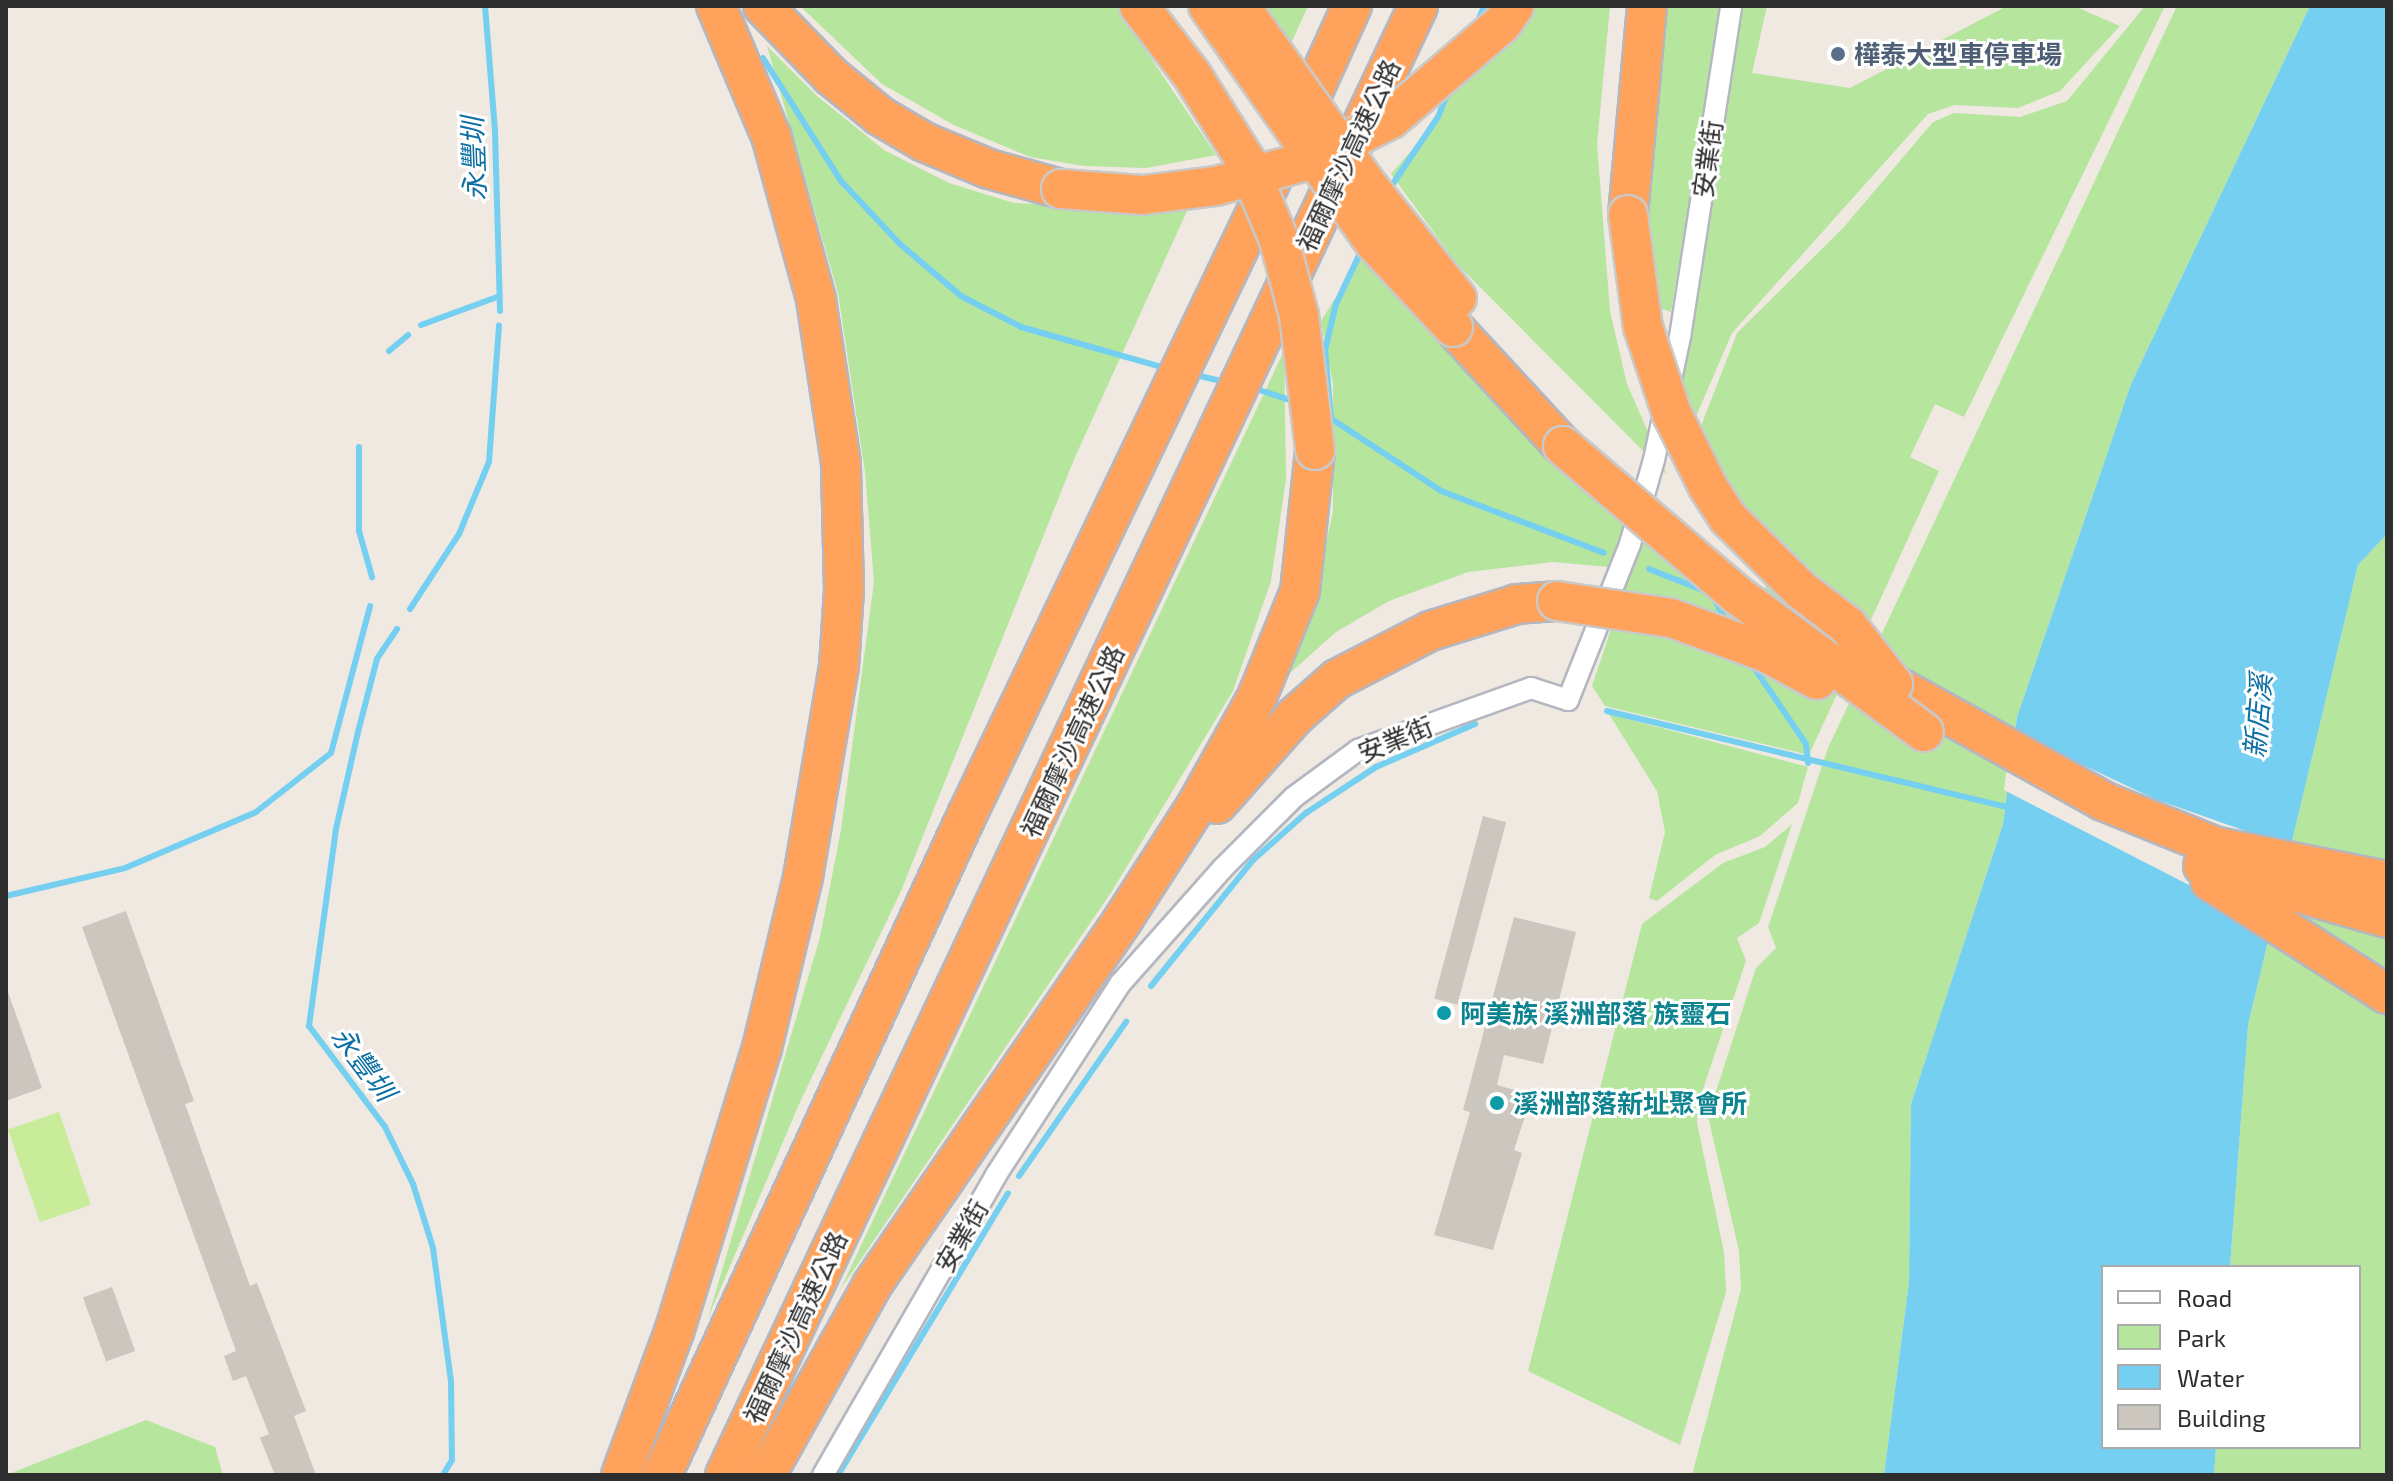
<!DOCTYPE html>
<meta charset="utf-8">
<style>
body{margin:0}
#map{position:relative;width:2393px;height:1481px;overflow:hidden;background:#efe9e1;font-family:"Exo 2","Noto Sans TC",sans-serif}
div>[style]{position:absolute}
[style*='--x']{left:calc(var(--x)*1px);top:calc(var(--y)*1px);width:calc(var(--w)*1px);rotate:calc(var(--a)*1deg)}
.green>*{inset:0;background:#b6e59e}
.pitch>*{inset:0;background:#c9ec9a;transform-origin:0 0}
.water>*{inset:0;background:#75cff0}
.pier>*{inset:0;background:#efe9e1}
.stream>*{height:6px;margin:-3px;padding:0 3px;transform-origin:3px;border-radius:3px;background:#75cff0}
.building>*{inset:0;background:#cbc7bf;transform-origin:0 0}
.roads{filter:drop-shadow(2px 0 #b4b7c1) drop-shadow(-2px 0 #b4b7c1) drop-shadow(0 2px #b4b7c1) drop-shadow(0 -2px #b4b7c1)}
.street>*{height:20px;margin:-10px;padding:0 10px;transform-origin:10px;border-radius:10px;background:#fff}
.highway>*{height:38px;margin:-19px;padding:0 19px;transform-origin:19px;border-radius:19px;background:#ffa35c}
.bridges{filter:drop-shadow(2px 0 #c9c9c9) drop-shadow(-2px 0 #c9c9c9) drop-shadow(0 2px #c9c9c9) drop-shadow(0 -2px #c9c9c9)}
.highway-bridge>*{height:38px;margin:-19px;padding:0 19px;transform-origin:19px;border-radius:19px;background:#ffa35c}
.dots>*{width:22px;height:22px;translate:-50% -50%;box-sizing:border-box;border:4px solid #fff;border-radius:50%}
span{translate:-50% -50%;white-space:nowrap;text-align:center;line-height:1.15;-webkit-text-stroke:6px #fff;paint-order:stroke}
.service-label{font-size:26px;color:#4e5e75;font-weight:700}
.left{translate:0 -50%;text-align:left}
.street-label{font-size:26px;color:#2e2e2e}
.culture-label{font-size:26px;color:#0d838f;font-weight:700}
.water-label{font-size:28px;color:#0d6fa3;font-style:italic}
.frame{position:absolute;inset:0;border:8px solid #2e2e2e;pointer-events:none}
.legend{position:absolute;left:2101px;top:1265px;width:260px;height:184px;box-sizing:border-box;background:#fff;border:2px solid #ababab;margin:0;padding:10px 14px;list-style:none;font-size:24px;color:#2e2e2e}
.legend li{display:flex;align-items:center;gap:16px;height:40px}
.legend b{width:40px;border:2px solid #ababab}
</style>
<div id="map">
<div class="green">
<i style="clip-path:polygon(800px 6px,1116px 6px,1216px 155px,1146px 168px,1084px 166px,1030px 157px,954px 125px,882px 84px)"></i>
<i style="clip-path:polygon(1262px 6px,1308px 6px,1289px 48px)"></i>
<i style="clip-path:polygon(1535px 6px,1610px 6px,1597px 144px,1610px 311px,1627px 384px,1667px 475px,1457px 264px,1391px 174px,1438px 120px,1451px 93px,1507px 46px)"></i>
<i style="clip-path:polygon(1658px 6px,1721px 6px,1671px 312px,1646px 303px,1637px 151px)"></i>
<i style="clip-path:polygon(1740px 6px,1767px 6px,1752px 73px,1850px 88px,2007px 6px,2074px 6px,2120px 26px,2060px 91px,2018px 108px,1955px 105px,1928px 114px,1732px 333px,1688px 435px,1670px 398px)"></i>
<i style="clip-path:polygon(2145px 6px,2165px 6px,1964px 417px,1935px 404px,1910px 457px,1939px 471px,1809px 755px,1605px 706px,1592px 686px,1631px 569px,1553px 562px,1468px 572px,1389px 601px,1336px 632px,1280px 682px,1317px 586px,1333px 511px,1333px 384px,1321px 321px,1361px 257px,1559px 470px,1641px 539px,1644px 530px,1749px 613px,1784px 557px,1731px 501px,1694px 444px,1737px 333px,1843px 228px,1933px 122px,1954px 113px,2020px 117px,2067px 101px)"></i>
<i style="clip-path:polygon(2177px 6px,2310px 6px,2131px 384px,2017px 717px,2003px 824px,1911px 1104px,1909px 1282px,1884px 1475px,1692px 1475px,1741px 1289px,1739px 1251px,1708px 1116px,1756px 968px,1776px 948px,1768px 927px,1828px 748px)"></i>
<i style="clip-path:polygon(767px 46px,817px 96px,884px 150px,949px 183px,1014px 203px,1187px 211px,1075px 457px,901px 891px,800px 1102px,708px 1318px,820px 937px,841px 830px,874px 582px,865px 472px,838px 293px)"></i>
<i style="clip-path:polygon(1284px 351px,1286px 479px,1271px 581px,1233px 691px,1112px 891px,840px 1290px)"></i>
<i style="clip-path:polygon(2387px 534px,2386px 1475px,2214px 1475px,2216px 1447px,2359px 1447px,2359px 1267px,2230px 1267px,2248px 1025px,2358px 565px)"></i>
<i style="clip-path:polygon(1609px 714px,1808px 767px,1798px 803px,1760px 836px,1715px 855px,1657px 901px,1649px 898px,1665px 832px,1657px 791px)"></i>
<i style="clip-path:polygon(1792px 824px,1759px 923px,1737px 938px,1746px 961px,1699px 1101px,1697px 1123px,1724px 1252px,1726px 1292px,1680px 1445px,1528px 1371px,1642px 924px,1723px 863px,1765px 847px)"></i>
<i style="clip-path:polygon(146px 1420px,215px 1447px,223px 1475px,6px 1475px)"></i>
</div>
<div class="pitch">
<i style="left:59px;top:1112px;width:98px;height:54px;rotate:71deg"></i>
</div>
<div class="water">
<i style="clip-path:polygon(2310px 6px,2387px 6px,2387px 534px,2358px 565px,2248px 1025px,2230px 1267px,2103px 1267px,2103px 1447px,2216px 1447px,2214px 1475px,1884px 1475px,1909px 1282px,1911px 1104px,2003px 824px,2017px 717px,2131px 384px)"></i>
</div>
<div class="pier">
<i style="clip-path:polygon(2011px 731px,2155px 799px,2294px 848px,2273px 938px,2189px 885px,2004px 790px)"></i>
</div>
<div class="stream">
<i style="--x:485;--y:6;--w:125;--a:85.4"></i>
<i style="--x:495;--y:131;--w:180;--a:88.4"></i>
<i style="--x:1476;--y:26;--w:22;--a:-68"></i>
<i style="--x:763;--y:58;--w:146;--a:57.6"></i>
<i style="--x:841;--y:181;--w:86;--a:46.9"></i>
<i style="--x:900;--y:244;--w:80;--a:40.4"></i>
<i style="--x:961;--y:296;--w:68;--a:27.3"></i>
<i style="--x:1021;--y:327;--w:153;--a:15.9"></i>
<i style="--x:1388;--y:191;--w:89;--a:-56"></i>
<i style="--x:1438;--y:117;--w:27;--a:-68"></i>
<i style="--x:421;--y:325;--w:81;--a:-20.2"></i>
<i style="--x:389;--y:351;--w:25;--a:-40"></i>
<i style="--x:1191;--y:374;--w:37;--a:13"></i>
<i style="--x:1253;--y:388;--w:45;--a:18"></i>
<i style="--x:1324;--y:414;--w:140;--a:33.3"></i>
<i style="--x:1441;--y:491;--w:174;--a:20.8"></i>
<i style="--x:1331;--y:418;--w:68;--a:-95"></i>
<i style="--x:1325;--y:350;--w:47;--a:-76.6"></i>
<i style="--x:1336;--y:304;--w:61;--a:-64.7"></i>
<i style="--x:359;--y:447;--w:84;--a:90"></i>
<i style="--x:359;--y:531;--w:48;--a:74.2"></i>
<i style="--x:1649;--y:569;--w:60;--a:21.4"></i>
<i style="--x:1713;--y:597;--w:29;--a:61"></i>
<i style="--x:410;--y:609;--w:90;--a:-56.8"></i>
<i style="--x:459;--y:534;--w:78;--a:-67.4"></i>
<i style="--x:489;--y:462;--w:137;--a:-85.8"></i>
<i style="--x:397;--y:629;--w:36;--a:124"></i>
<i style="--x:377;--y:659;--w:75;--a:104.6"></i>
<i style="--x:358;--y:732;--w:99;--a:102.8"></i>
<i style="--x:336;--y:829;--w:199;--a:97.8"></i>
<i style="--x:309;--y:1026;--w:126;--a:53"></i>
<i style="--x:385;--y:1127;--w:64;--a:63.8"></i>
<i style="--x:413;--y:1184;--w:67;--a:72.6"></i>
<i style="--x:433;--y:1248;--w:135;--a:82.3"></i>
<i style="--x:451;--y:1382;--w:78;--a:89.3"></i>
<i style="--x:452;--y:1460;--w:17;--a:121"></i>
<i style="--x:1751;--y:663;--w:98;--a:55.8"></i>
<i style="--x:1806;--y:744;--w:19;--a:84"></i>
<i style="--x:1607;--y:711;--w:416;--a:13.5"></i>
<i style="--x:6;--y:896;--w:122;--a:-13.2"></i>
<i style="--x:125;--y:868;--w:142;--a:-23.1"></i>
<i style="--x:256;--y:812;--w:95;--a:-38.2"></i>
<i style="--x:331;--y:753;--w:152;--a:-75.1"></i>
<i style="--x:1151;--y:986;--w:162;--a:-51"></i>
<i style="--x:1253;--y:860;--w:71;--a:-41.6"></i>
<i style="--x:1306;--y:813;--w:84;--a:-33.3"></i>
<i style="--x:1376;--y:767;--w:108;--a:-23.5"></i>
<i style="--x:1019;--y:1176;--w:188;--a:-55.2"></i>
<i style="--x:838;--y:1475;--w:329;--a:-58.9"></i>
</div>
<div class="building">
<i style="left:1483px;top:816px;width:24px;height:189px;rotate:15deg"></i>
<i style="clip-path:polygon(126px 911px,194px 1101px,185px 1104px,250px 1286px,257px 1283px,306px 1411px,294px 1416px,316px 1475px,275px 1475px,260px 1438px,269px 1434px,246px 1376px,233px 1381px,224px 1356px,236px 1351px,82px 927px)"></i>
<i style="clip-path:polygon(1514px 917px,1576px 932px,1543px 1064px,1504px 1055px,1497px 1085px,1532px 1095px,1514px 1150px,1522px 1153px,1493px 1250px,1434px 1235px,1470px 1112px,1463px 1110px)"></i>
<i style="clip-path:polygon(8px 992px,42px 1088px,6px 1101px,6px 993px)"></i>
<i style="left:112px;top:1287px;width:68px;height:31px;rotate:70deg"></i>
</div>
<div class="roads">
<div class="street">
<i style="--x:823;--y:1475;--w:346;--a:-60"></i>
<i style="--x:996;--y:1175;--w:228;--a:-57"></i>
<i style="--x:1120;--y:984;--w:154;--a:-48.4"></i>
<i style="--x:1222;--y:869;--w:102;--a:-45"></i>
<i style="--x:1294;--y:797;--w:79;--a:-36.3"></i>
<i style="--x:1358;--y:750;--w:184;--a:-19.7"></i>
<i style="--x:1531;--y:688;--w:39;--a:18"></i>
<i style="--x:1568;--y:700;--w:168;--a:-68.3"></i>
<i style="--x:1630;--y:544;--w:87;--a:-74.1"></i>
<i style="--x:1654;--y:460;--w:126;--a:-78.1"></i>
<i style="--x:1680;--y:337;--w:335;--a:-81.2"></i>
</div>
<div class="highway">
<i style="--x:763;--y:6;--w:98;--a:45.8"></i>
<i style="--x:831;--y:76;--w:63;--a:39.2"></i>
<i style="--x:880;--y:116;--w:51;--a:30.6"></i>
<i style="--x:924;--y:142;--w:70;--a:22.6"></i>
<i style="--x:989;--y:169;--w:75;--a:15.5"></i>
<i style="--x:1297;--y:127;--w:133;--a:-65.6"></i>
<i style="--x:1628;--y:215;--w:210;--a:-84.8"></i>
<i style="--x:1453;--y:327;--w:162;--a:47.3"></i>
<i style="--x:1893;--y:684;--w:240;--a:29.1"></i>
<i style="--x:2103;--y:801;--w:123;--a:22"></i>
<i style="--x:2217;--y:847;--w:173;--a:11.3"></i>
<i style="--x:1217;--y:804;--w:118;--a:-48.4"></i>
<i style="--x:1295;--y:716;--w:56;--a:-41.4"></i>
<i style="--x:1337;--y:679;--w:105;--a:-27.3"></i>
<i style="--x:1430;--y:631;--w:91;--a:-17.2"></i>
<i style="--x:1517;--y:604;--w:40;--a:-4.3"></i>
<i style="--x:2203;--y:866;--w:191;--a:15.8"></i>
<i style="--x:2210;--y:881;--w:210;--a:32.6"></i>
<i style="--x:621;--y:1475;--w:153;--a:-69.7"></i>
<i style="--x:674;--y:1332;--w:297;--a:-72.8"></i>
<i style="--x:762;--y:1048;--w:176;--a:-76.5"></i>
<i style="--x:803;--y:877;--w:213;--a:-80.3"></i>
<i style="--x:839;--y:667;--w:77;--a:-86.3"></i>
<i style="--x:844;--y:590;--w:127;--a:-91.4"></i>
<i style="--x:841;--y:463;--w:166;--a:-98.7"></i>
<i style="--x:816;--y:299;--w:169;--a:-105.4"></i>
<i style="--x:771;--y:136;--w:141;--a:-112.9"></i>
<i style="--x:662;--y:1475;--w:727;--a:-65.2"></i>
<i style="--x:967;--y:815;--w:705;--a:-64.38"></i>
<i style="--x:725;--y:1475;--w:1624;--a:-64.74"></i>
<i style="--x:766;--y:1475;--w:218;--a:-60.8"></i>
<i style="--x:872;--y:1285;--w:445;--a:-55.5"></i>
<i style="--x:1124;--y:918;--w:131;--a:-57.2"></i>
<i style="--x:1195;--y:808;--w:127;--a:-60.8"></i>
<i style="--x:1257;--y:697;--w:114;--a:-67.9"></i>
<i style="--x:1300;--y:591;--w:142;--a:-83.9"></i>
</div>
</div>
<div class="bridges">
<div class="highway-bridge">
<i style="--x:1139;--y:6;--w:87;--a:52.5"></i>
<i style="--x:1192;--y:75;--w:102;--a:57.9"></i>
<i style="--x:1246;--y:161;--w:86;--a:67.3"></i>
<i style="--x:1279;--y:240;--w:78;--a:75.1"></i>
<i style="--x:1299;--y:315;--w:136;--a:83.2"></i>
<i style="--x:1208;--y:6;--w:289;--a:54.9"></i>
<i style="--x:1374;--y:242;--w:116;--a:47.1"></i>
<i style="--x:1240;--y:6;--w:216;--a:54.6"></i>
<i style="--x:1365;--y:182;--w:148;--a:51.6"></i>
<i style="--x:1061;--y:189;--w:82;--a:4.2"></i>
<i style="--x:1143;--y:195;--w:74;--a:-7"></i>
<i style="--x:1216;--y:186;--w:94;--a:-15.4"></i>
<i style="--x:1307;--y:161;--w:94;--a:-26.6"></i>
<i style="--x:1391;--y:119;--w:146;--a:-40.6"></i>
<i style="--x:1502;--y:24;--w:22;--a:-56"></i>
<i style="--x:1628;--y:215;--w:113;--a:82.4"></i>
<i style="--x:1643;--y:327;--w:92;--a:71.6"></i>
<i style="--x:1672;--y:414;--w:81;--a:63.7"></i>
<i style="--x:1708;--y:487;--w:37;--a:57"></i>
<i style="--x:1728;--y:518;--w:103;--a:44.6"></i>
<i style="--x:1801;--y:590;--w:58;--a:37.3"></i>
<i style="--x:1847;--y:625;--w:75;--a:52.1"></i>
<i style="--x:1563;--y:446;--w:228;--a:40.5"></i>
<i style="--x:1736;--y:594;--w:233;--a:36.3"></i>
<i style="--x:1557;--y:601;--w:115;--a:8.5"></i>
<i style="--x:1671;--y:618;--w:100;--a:19.9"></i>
<i style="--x:1765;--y:652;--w:59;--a:28.3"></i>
</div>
</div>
<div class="dots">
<i style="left:1838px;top:54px;background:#5c6f8a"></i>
<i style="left:1444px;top:1013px;background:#0f9aa8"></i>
<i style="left:1497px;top:1103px;background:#0f9aa8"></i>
</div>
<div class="service-label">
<span class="left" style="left:1854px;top:54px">樺泰大型車停車場</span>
</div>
<div class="street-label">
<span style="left:1348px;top:155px;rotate:-65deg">福爾摩沙高速公路</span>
<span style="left:1707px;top:159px;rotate:-82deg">安業街</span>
<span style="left:1395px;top:739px;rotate:-22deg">安業街</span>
<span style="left:1072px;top:741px;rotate:-65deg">福爾摩沙高速公路</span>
<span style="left:961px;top:1236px;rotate:-60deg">安業街</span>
<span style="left:795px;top:1327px;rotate:-65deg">福爾摩沙高速公路</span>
</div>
<div class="culture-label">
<span class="left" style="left:1460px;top:1013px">阿美族 溪洲部落 族靈石</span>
<span class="left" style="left:1513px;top:1103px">溪洲部落新址聚會所</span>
</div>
<div class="water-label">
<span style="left:473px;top:159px;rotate:-92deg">永豐圳</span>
<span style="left:2257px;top:716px;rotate:-85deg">新店溪</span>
<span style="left:364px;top:1063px;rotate:53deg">永豐圳</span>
</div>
<div class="frame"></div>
<ul class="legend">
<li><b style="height:10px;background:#fff"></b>Road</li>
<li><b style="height:22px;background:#b6e59e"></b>Park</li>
<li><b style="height:22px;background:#75cff0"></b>Water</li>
<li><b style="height:22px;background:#cbc7bf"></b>Building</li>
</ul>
</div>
